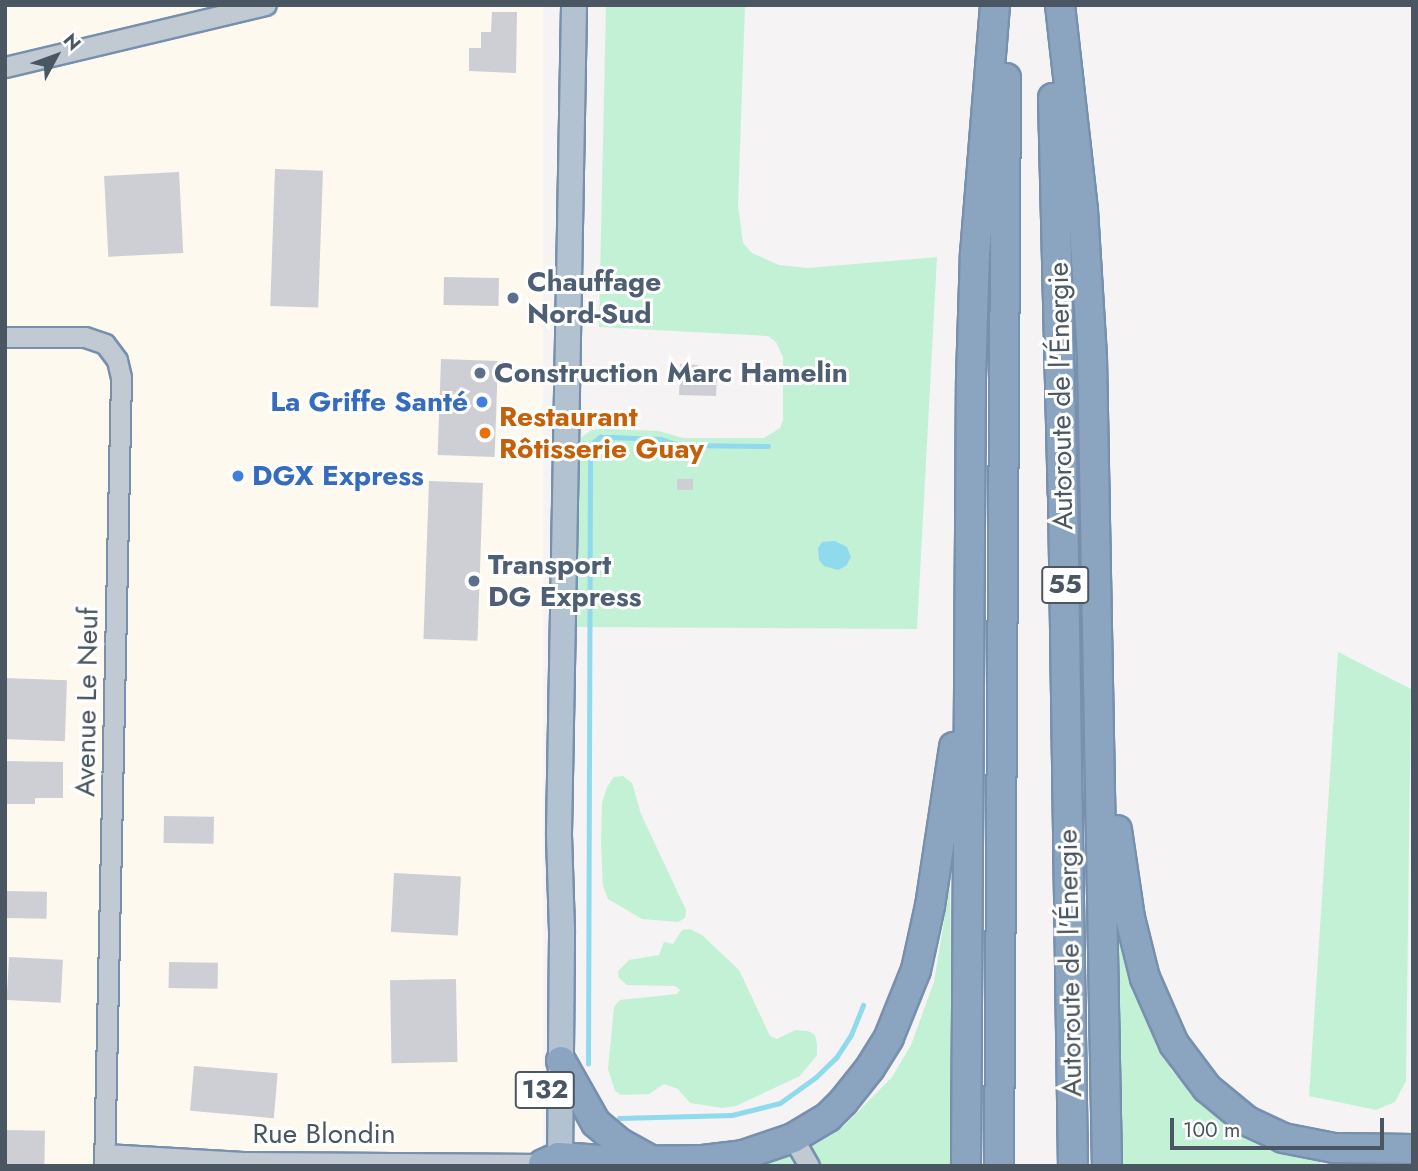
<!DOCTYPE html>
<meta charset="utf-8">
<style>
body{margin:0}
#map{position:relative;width:1418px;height:1171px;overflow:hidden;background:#f5f3f3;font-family:Jost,sans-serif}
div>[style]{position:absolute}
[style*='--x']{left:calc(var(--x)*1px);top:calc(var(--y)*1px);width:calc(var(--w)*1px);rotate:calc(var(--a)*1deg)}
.commercial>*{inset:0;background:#fdf9ef;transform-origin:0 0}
.green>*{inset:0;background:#c3f1d5}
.water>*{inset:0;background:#90daee}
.stream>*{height:4.5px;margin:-2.25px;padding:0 2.25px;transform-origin:2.25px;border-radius:2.25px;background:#90daee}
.building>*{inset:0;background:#cdcfd5;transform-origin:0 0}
.roads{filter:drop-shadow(2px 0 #7690ad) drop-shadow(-2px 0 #7690ad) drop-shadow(0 2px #7690ad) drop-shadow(0 -2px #7690ad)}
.minor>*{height:19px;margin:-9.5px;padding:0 9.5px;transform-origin:9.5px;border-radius:9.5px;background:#c1cad2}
.major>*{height:24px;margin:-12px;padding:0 12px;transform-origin:12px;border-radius:12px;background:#b3c2d1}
.highway>*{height:28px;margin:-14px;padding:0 14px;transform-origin:14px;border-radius:14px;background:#8ba5c1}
.dots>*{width:19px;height:19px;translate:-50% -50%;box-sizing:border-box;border:4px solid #fff;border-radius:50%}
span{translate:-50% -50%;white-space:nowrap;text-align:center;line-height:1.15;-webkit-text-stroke:6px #fff;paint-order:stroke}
.shield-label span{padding:2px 5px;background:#fff;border:2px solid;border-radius:5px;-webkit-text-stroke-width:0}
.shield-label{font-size:26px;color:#4a5661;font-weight:700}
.service-label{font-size:28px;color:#4e5e75;font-weight:700}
.left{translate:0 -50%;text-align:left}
.street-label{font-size:28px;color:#4a5661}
.shop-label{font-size:28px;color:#366cbe;font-weight:700}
.right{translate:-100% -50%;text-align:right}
.food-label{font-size:28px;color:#c56008;font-weight:700}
.frame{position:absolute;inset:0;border:7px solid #4a5661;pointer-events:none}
.north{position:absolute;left:21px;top:21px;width:70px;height:70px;-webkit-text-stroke:5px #fff;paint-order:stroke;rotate:49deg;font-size:19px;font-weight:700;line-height:28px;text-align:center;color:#4a5661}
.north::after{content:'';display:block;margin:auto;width:24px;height:32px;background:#4a5661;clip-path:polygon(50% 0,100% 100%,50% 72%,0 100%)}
.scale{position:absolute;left:1170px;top:1118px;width:214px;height:32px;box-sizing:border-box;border:4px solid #4a5661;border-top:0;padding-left:9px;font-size:21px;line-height:24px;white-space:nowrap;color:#4a5661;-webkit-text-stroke:5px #fff;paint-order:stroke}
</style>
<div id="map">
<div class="commercial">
<i style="left:5px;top:5px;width:538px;height:1161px"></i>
</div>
<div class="green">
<i style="clip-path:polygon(606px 5px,745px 5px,738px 205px,743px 243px,752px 253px,779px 265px,808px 268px,937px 257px,917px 629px,575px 627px,579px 439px,592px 430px,601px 429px,659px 431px,683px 438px,764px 438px,780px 428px,783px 420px,783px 357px,776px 342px,768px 336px,599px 327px)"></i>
<i style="clip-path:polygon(1338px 652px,1411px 689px,1406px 1081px,1395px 1102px,1376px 1110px,1309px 1096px)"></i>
<i style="clip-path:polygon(623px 776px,632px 783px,641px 814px,686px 910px,685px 918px,678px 922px,642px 919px,608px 899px,603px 886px,601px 844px,602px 803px,607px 787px,614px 777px)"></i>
<i style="clip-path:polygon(950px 885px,953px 1166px,741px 1166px,781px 1160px,818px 1143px,844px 1126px,892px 1077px,911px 1045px,934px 982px)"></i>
<i style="clip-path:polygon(1118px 928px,1123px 931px,1171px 1070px,1210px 1108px,1321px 1159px,1320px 1166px,1117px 1166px,1115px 931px)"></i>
<i style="clip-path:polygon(690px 929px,702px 935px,739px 970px,770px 1036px,777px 1039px,795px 1030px,808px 1031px,815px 1035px,817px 1044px,817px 1055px,800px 1076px,736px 1106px,722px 1108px,690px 1103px,678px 1089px,664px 1084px,649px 1094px,621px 1095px,615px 1091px,608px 1069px,614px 1007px,620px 1000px,677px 994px,680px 990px,675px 986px,627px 985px,619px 978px,618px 971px,629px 960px,659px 955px,664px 942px,673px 944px,682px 930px)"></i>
</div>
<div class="water">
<i style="clip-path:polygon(835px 541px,847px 547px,851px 557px,846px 566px,838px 570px,824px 566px,819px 560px,818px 548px,822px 542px)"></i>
</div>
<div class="stream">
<i style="--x:588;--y:1064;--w:619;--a:-89.81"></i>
<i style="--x:590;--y:445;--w:13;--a:-39"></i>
<i style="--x:600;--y:437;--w:11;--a:0"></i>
<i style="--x:611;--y:437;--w:50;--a:2.3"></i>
<i style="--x:661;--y:439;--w:18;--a:19"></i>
<i style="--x:678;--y:445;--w:90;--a:0.6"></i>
<i style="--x:619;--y:1118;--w:113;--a:-1.5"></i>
<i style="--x:732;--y:1115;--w:49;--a:-14"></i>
<i style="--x:780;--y:1103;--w:44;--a:-35.8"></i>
<i style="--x:816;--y:1077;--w:28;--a:-44"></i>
<i style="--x:836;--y:1058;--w:27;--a:-57"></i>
<i style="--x:851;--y:1035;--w:32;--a:-68"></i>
</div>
<div class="building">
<i style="clip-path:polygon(492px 12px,517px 12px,516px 73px,469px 71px,469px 48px,481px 48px,481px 32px,491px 32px)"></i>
<i style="left:275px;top:169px;width:48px;height:137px;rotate:2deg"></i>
<i style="left:179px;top:172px;width:81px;height:75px;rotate:87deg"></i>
<i style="left:444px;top:277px;width:55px;height:28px;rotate:1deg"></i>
<i style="left:441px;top:359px;width:57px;height:96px;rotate:2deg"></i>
<i style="clip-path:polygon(680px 364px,698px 365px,698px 373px,717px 374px,716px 396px,679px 395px)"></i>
<i style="left:677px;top:479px;width:16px;height:11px"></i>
<i style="left:429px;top:481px;width:54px;height:158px;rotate:2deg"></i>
<i style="left:5px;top:678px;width:62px;height:61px;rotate:2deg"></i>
<i style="clip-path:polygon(5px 761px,63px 762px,63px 798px,35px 798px,35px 804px,5px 804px)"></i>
<i style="left:164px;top:816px;width:50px;height:27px;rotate:1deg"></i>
<i style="left:394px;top:873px;width:67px;height:59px;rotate:3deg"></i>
<i style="left:5px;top:891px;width:42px;height:27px;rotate:1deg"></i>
<i style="left:9px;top:957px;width:54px;height:43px;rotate:3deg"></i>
<i style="left:169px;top:962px;width:49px;height:26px;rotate:1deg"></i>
<i style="left:456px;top:979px;width:83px;height:66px;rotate:89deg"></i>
<i style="left:194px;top:1066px;width:84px;height:45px;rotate:5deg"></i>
<i style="left:5px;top:1130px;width:40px;height:36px;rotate:1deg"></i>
</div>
<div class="roads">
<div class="minor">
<i style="--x:5;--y:67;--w:268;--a:-13.4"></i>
<i style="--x:5;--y:337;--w:80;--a:0"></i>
<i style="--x:85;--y:337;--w:21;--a:19"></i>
<i style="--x:105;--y:344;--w:20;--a:53"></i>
<i style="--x:117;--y:360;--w:17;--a:77"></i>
<i style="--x:121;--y:377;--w:789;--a:91.23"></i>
<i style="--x:793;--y:1138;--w:32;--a:60"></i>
<i style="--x:105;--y:1154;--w:138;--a:3.3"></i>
<i style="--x:243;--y:1162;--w:300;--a:0.4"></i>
</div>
<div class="major">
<i style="--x:560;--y:1166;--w:235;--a:-89.5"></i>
<i style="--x:562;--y:931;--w:98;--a:-91.8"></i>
<i style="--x:559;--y:833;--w:828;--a:-88.96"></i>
</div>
<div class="highway">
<i style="--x:1060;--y:5;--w:206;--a:83.6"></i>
<i style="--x:1083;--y:210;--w:147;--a:86.5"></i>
<i style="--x:1092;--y:357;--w:809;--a:88.94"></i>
<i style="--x:1053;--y:98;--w:396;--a:88.6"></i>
<i style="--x:1063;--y:494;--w:672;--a:89.15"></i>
<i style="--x:1117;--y:830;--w:89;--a:81.6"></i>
<i style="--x:1130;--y:918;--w:62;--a:76"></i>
<i style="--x:1145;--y:978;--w:72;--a:66.3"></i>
<i style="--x:1174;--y:1044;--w:55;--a:53.1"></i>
<i style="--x:1207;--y:1088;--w:52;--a:39.5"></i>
<i style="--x:1247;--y:1121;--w:40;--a:25"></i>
<i style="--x:1283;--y:1138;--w:52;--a:11.1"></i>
<i style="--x:1334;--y:1148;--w:79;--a:0.7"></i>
<i style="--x:561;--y:1061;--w:71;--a:60.6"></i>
<i style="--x:596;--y:1123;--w:31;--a:40"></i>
<i style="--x:620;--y:1143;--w:31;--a:29"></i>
<i style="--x:543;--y:1164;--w:17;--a:-24"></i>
<i style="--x:559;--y:1157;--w:58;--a:3.9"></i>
<i style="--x:617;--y:1161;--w:86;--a:-0.7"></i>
<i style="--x:703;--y:1160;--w:40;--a:-7.1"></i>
<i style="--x:743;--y:1155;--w:53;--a:-18.8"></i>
<i style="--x:793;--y:1138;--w:41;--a:-31"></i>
<i style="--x:828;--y:1117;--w:21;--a:-45"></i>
<i style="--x:843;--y:1102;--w:43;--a:-51.5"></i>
<i style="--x:870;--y:1068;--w:36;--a:-58"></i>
<i style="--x:889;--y:1037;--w:72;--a:-68.1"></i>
<i style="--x:916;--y:970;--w:66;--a:-77.7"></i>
<i style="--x:930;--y:906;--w:161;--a:-81.4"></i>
<i style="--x:966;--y:1166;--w:787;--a:-89.64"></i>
<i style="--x:971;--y:379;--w:125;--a:-88.2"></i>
<i style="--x:975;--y:254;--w:250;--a:-85.4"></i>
<i style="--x:999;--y:1166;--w:1088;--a:-89.63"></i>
</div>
</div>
<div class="dots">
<i style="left:513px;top:298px;background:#5c6f8a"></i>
<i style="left:480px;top:373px;background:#5c6f8a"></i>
<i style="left:482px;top:402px;background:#3f7fe0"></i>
<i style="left:485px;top:433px;background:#e8710a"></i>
<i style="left:238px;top:476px;background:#3f7fe0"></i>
<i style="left:474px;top:581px;background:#5c6f8a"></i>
</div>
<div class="shield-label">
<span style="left:1065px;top:585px">55</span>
<span style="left:545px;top:1090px">132</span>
</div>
<div class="service-label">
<span class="left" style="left:527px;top:298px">Chauffage<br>Nord-Sud</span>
<span class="left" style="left:494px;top:373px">Construction Marc Hamelin</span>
<span class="left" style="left:488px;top:581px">Transport<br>DG Express</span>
</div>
<div class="street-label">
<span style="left:1061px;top:396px;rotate:-91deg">Autoroute de l'Énergie</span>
<span style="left:87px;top:702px;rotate:-89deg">Avenue Le Neuf</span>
<span style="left:1070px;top:963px;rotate:-91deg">Autoroute de l'Énergie</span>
<span style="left:324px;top:1134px">Rue Blondin</span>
</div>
<div class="shop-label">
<span class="right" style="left:468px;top:402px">La Griffe Santé</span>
<span class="left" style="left:252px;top:476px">DGX Express</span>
</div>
<div class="food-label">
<span class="left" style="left:499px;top:433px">Restaurant<br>Rôtisserie Guay</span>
</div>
<div class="frame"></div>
<div class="north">N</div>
<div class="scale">100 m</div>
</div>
